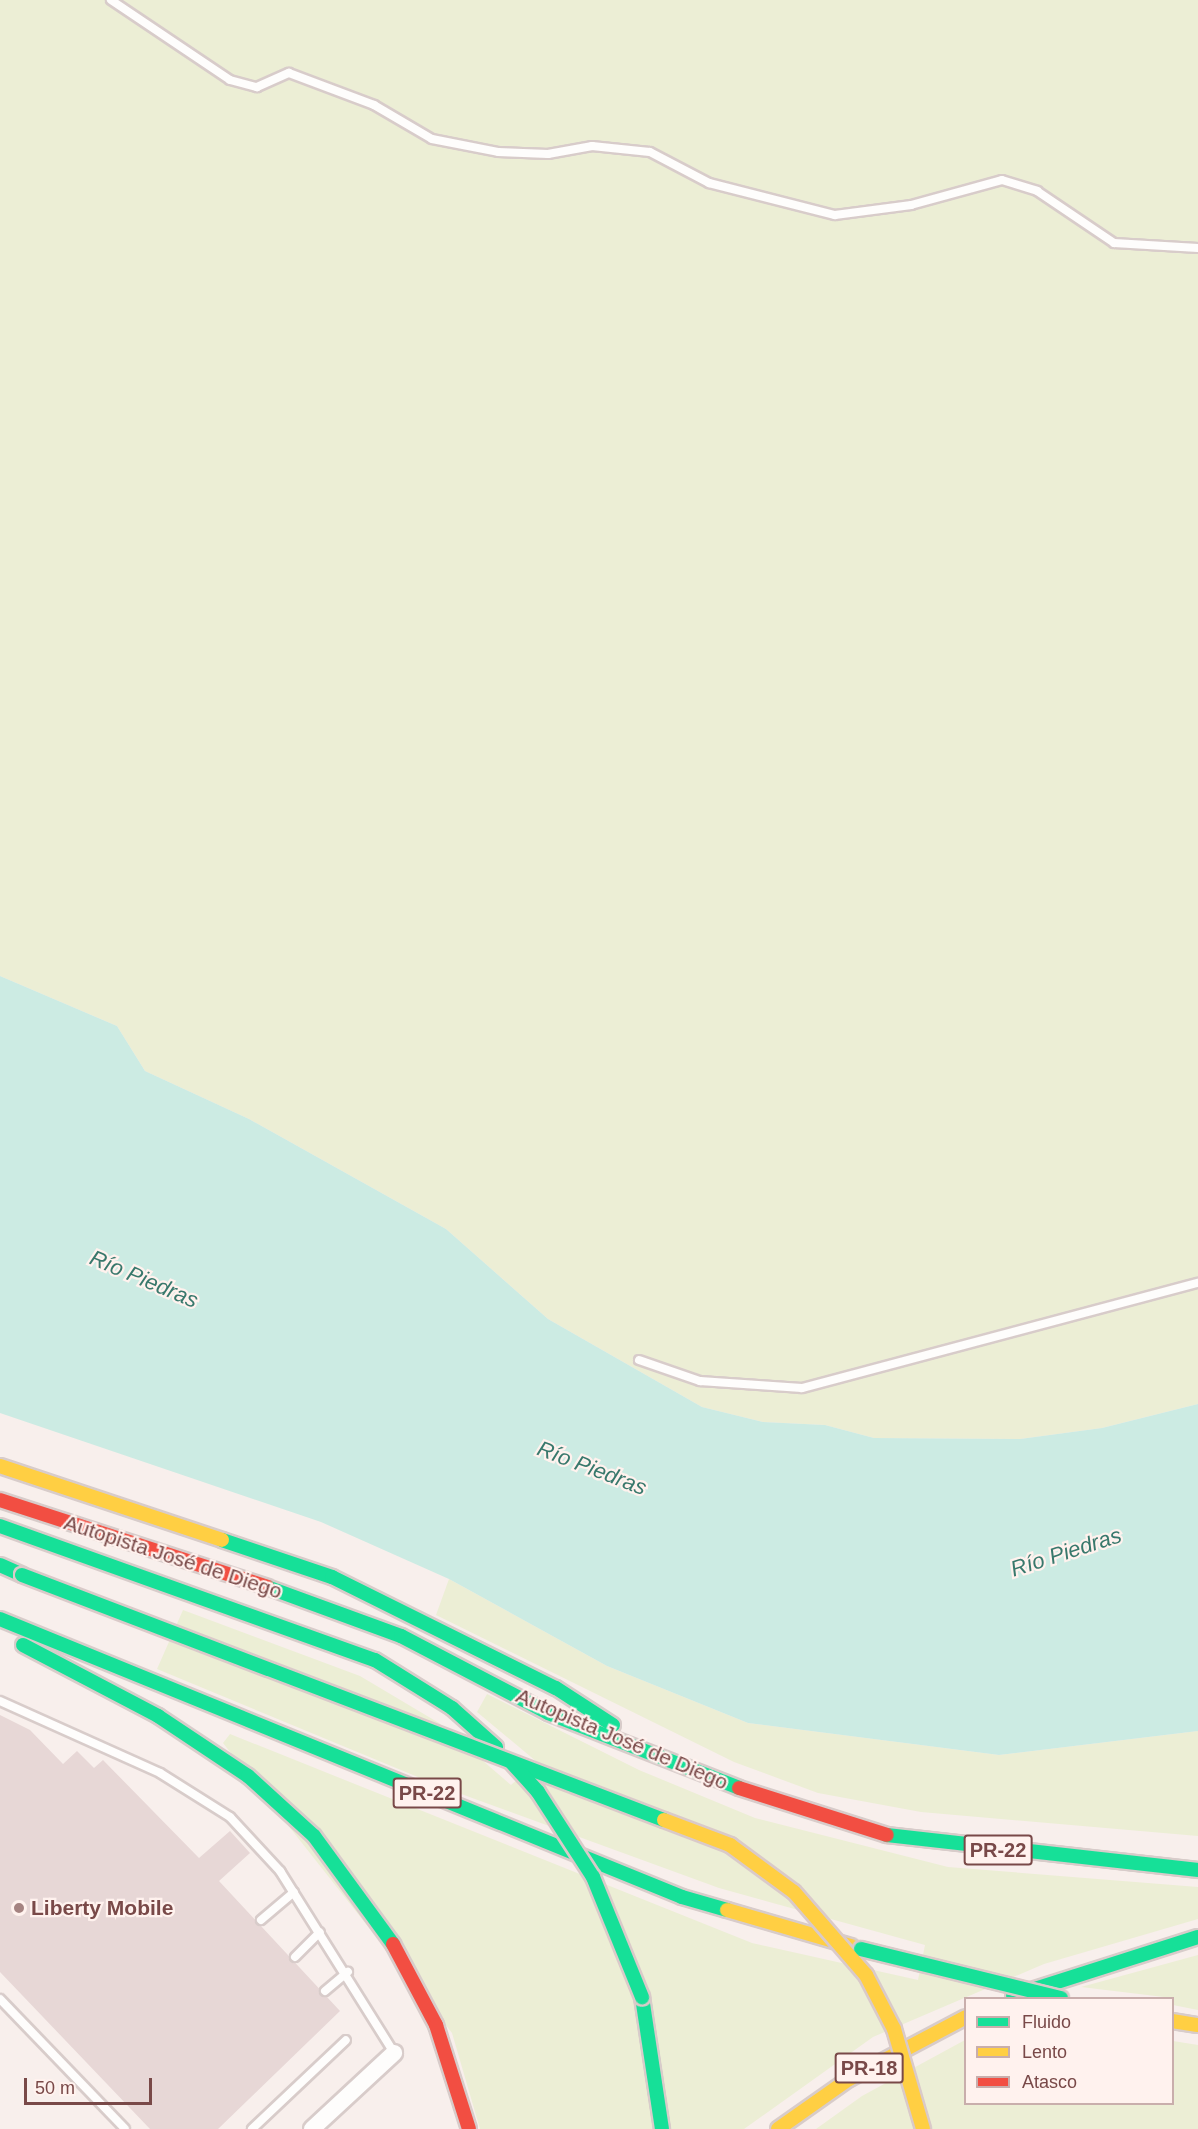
<!DOCTYPE html>
<meta charset="utf-8">
<style>
body{margin:0}
#map{position:relative;width:1198px;height:2129px;overflow:hidden;background:#f8efec;font-family:Arial,sans-serif}
div>[style]{position:absolute}
[style*='--x']{left:calc(var(--x)*1px);top:calc(var(--y)*1px);width:calc(var(--w)*1px);rotate:calc(var(--a)*1deg)}
.green>*{inset:0;background:#eceed5}
.water>*{inset:0;background:#ccebe3}
.building>*{inset:0;background:#e7d7d6}
.roads{filter:drop-shadow(2px 0 #d8ccca) drop-shadow(-2px 0 #d8ccca) drop-shadow(0 2px #d8ccca) drop-shadow(0 -2px #d8ccca)}
.lane>*{height:8px;margin:-4px;padding:0 4px;transform-origin:4px;border-radius:4px;background:#fefdfc}
.street>*{height:16px;margin:-8px;padding:0 8px;transform-origin:8px;border-radius:8px;background:#fefdfc}
.fast>*{height:14px;margin:-7px;padding:0 7px;transform-origin:7px;border-radius:7px;background:#16e098}
.slow>*{height:14px;margin:-7px;padding:0 7px;transform-origin:7px;border-radius:7px;background:#ffcf43}
.jam>*{height:14px;margin:-7px;padding:0 7px;transform-origin:7px;border-radius:7px;background:#f24e42}
.bridges{filter:drop-shadow(2px 0 #dacac9) drop-shadow(-2px 0 #dacac9) drop-shadow(0 2px #dacac9) drop-shadow(0 -2px #dacac9)}
.fast-bridge>*{height:14px;margin:-7px;padding:0 7px;transform-origin:7px;border-radius:7px;background:#16e098}
.slow-bridge>*{height:14px;margin:-7px;padding:0 7px;transform-origin:7px;border-radius:7px;background:#ffcf43}
.dots>*{width:16px;height:16px;translate:-50% -50%;box-sizing:border-box;border:3px solid #fff2ee;border-radius:50%}
span{translate:-50% -50%;white-space:nowrap;text-align:center;line-height:1.15;-webkit-text-stroke:4.5px #fff2ee;paint-order:stroke}
.shield-label span{padding:2px 4px;background:#fff2ee;border:2px solid;border-radius:4px;-webkit-text-stroke-width:0}
.shield-label{font-size:20px;color:#794948;font-weight:700}
.street-label{font-size:21px;color:#794948}
.poi-label{font-size:21px;color:#794948;font-weight:700}
.left{translate:0 -50%;text-align:left}
.water-label{font-size:22px;color:#38786c;font-style:italic}
.legend{position:absolute;left:964px;top:1997px;width:210px;height:108px;box-sizing:border-box;background:#fff2ee;border:2px solid #c9aeac;margin:0;padding:8px 10px;list-style:none;font-size:18px;color:#794948}
.legend li{display:flex;align-items:center;gap:12px;height:30px}
.legend b{width:30px;border:2px solid #c9aeac}
.scale{position:absolute;left:24px;top:2078px;width:128px;height:27px;box-sizing:border-box;border:3px solid #794948;border-top:0;padding-left:8px;font-size:18px;line-height:21px;white-space:nowrap;color:#794948;-webkit-text-stroke:4px #fff2ee;paint-order:stroke}
</style>
<div id="map">
<div class="green">
<i style="clip-path:polygon(0 0,1198px 0,1198px 1404px,1102px 1428px,1020px 1439px,874px 1438px,825px 1425px,763px 1422px,702px 1407px,548px 1319px,446px 1229px,249px 1119px,145px 1071px,117px 1026px,0 976px)"></i>
<i style="clip-path:polygon(449px 1579px,607px 1666px,748px 1723px,999px 1755px,1198px 1731px,1198px 1836px,921px 1812px,818px 1793px,734px 1762px,436px 1615px)"></i>
<i style="clip-path:polygon(183px 1610px,360px 1676px,439px 1723px,511px 1785px,537px 1762px,477px 1712px,487px 1694px,639px 1770px,755px 1818px,948px 1867px,1198px 1887px,1198px 1919px,1044px 1964px,873px 2037px,744px 2129px,480px 2129px,452px 2033px,223px 1743px,230px 1734px,752px 1943px,918px 1980px,925px 1945px,719px 1888px,442px 1787px,157px 1669px)"></i>
<i style="clip-path:polygon(1198px 1955px,1198px 2010px,1173px 2005px,1172px 1998px,1081px 1987px)"></i>
<i style="clip-path:polygon(965px 2040px,966px 2104px,1172px 2104px,1173px 2041px,1198px 2045px,1198px 2129px,816px 2129px,862px 2096px)"></i>
</div>
<div class="water">
<i style="clip-path:polygon(0 976px,117px 1026px,145px 1071px,249px 1119px,446px 1229px,548px 1319px,702px 1407px,763px 1422px,825px 1425px,874px 1438px,1020px 1439px,1102px 1428px,1198px 1404px,1198px 1731px,999px 1755px,748px 1723px,607px 1666px,449px 1579px,321px 1522px,0 1413px)"></i>
</div>
<div class="building">
<i style="clip-path:polygon(0 1715px,30px 1730px,63px 1764px,77px 1751px,94px 1768px,103px 1760px,199px 1858px,230px 1831px,250px 1853px,219px 1881px,340px 2011px,218px 2129px,150px 2129px,0 1972px)"></i>
</div>
<div class="roads">
<div class="lane">
<i style="--x:111;--y:0;--w:143;--a:33.9"></i>
<i style="--x:230;--y:80;--w:28;--a:15"></i>
<i style="--x:257;--y:87;--w:35;--a:-24"></i>
<i style="--x:289;--y:73;--w:91;--a:20.6"></i>
<i style="--x:374;--y:105;--w:67;--a:30.4"></i>
<i style="--x:432;--y:139;--w:67;--a:11.1"></i>
<i style="--x:498;--y:152;--w:50;--a:2.3"></i>
<i style="--x:548;--y:154;--w:45;--a:-10.3"></i>
<i style="--x:592;--y:146;--w:58;--a:5.9"></i>
<i style="--x:650;--y:152;--w:67;--a:27.7"></i>
<i style="--x:709;--y:183;--w:130;--a:14.3"></i>
<i style="--x:835;--y:215;--w:77;--a:-7.5"></i>
<i style="--x:911;--y:205;--w:94;--a:-15.4"></i>
<i style="--x:1002;--y:180;--w:37;--a:17"></i>
<i style="--x:1037;--y:191;--w:93;--a:34"></i>
<i style="--x:1114;--y:243;--w:84;--a:3.4"></i>
<i style="--x:639;--y:1360;--w:65;--a:19"></i>
<i style="--x:700;--y:1381;--w:102;--a:3.9"></i>
<i style="--x:802;--y:1388;--w:410;--a:-14.9"></i>
<i style="--x:0;--y:1701;--w:175;--a:24.2"></i>
<i style="--x:160;--y:1773;--w:83;--a:32.2"></i>
<i style="--x:230;--y:1817;--w:74;--a:47.2"></i>
<i style="--x:280;--y:1871;--w:215;--a:57.9"></i>
<i style="--x:261;--y:1920;--w:43;--a:-40.3"></i>
<i style="--x:295;--y:1957;--w:35;--a:-45"></i>
<i style="--x:325;--y:1991;--w:30;--a:-40"></i>
<i style="--x:0;--y:1999;--w:180;--a:46.1"></i>
<i style="--x:252;--y:2129;--w:129;--a:-43.4"></i>
</div>
<div class="street">
<i style="--x:312;--y:2129;--w:112;--a:-42.8"></i>
</div>
<div class="fast">
<i style="--x:0;--y:1526;--w:398;--a:19.7"></i>
<i style="--x:375;--y:1660;--w:91;--a:31.9"></i>
<i style="--x:452;--y:1708;--w:59;--a:41.6"></i>
<i style="--x:222;--y:1540;--w:116;--a:18.6"></i>
<i style="--x:332;--y:1577;--w:250;--a:26.4"></i>
<i style="--x:556;--y:1688;--w:68;--a:33"></i>
<i style="--x:0;--y:1565;--w:24;--a:24"></i>
<i style="--x:267;--y:1587;--w:143;--a:20.1"></i>
<i style="--x:401;--y:1636;--w:166;--a:27.6"></i>
<i style="--x:548;--y:1713;--w:205;--a:21.4"></i>
<i style="--x:0;--y:1619;--w:736;--a:22.18"></i>
<i style="--x:682;--y:1897;--w:47;--a:16.1"></i>
<i style="--x:23;--y:1645;--w:153;--a:27.7"></i>
<i style="--x:158;--y:1716;--w:108;--a:33.7"></i>
<i style="--x:248;--y:1776;--w:89;--a:42.3"></i>
<i style="--x:314;--y:1836;--w:134;--a:53.8"></i>
<i style="--x:887;--y:1835;--w:313;--a:6.4"></i>
<i style="--x:1013;--y:1996;--w:194;--a:-17.7"></i>
<i style="--x:642;--y:1997;--w:134;--a:81.4"></i>
</div>
<div class="slow">
<i style="--x:0;--y:1466;--w:234;--a:18.4"></i>
<i style="--x:727;--y:1910;--w:129;--a:16.2"></i>
<i style="--x:1172;--y:2021;--w:26;--a:9"></i>
<i style="--x:778;--y:2129;--w:87;--a:-35.2"></i>
<i style="--x:849;--y:2079;--w:132;--a:-27.9"></i>
</div>
<div class="jam">
<i style="--x:0;--y:1500;--w:281;--a:18"></i>
<i style="--x:739;--y:1788;--w:155;--a:17.6"></i>
<i style="--x:393;--y:1944;--w:92;--a:62"></i>
<i style="--x:436;--y:2025;--w:109;--a:72.4"></i>
</div>
</div>
<div class="bridges">
<div class="fast-bridge">
<i style="--x:22;--y:1575;--w:687;--a:20.89"></i>
<i style="--x:512;--y:1763;--w:39;--a:48"></i>
<i style="--x:538;--y:1792;--w:101;--a:57.1"></i>
<i style="--x:593;--y:1877;--w:130;--a:67.8"></i>
<i style="--x:861;--y:1949;--w:206;--a:13.8"></i>
</div>
<div class="slow-bridge">
<i style="--x:664;--y:1820;--w:71;--a:20.7"></i>
<i style="--x:730;--y:1845;--w:79;--a:36.3"></i>
<i style="--x:794;--y:1892;--w:110;--a:49.1"></i>
<i style="--x:866;--y:1975;--w:61;--a:62.6"></i>
<i style="--x:894;--y:2029;--w:104;--a:73.8"></i>
</div>
</div>
<div class="dots">
<i style="left:19px;top:1908px;background:#a58381"></i>
</div>
<div class="shield-label">
<span style="left:427px;top:1793px">PR-22</span>
<span style="left:998px;top:1850px">PR-22</span>
<span style="left:869px;top:2068px">PR-18</span>
</div>
<div class="street-label">
<span style="left:173px;top:1557px;rotate:18deg">Autopista José de Diego</span>
<span style="left:622px;top:1739px;rotate:23deg">Autopista José de Diego</span>
</div>
<div class="poi-label">
<span class="left" style="left:31px;top:1908px">Liberty Mobile</span>
</div>
<div class="water-label">
<span style="left:144px;top:1279px;rotate:23deg">Río Piedras</span>
<span style="left:592px;top:1468px;rotate:21deg">Río Piedras</span>
<span style="left:1066px;top:1552px;rotate:-18deg">Río Piedras</span>
</div>
<ul class="legend">
<li><b style="height:8px;background:#16e098"></b>Fluido</li>
<li><b style="height:8px;background:#ffcf43"></b>Lento</li>
<li><b style="height:8px;background:#f24e42"></b>Atasco</li>
</ul>
<div class="scale">50 m</div>
</div>
